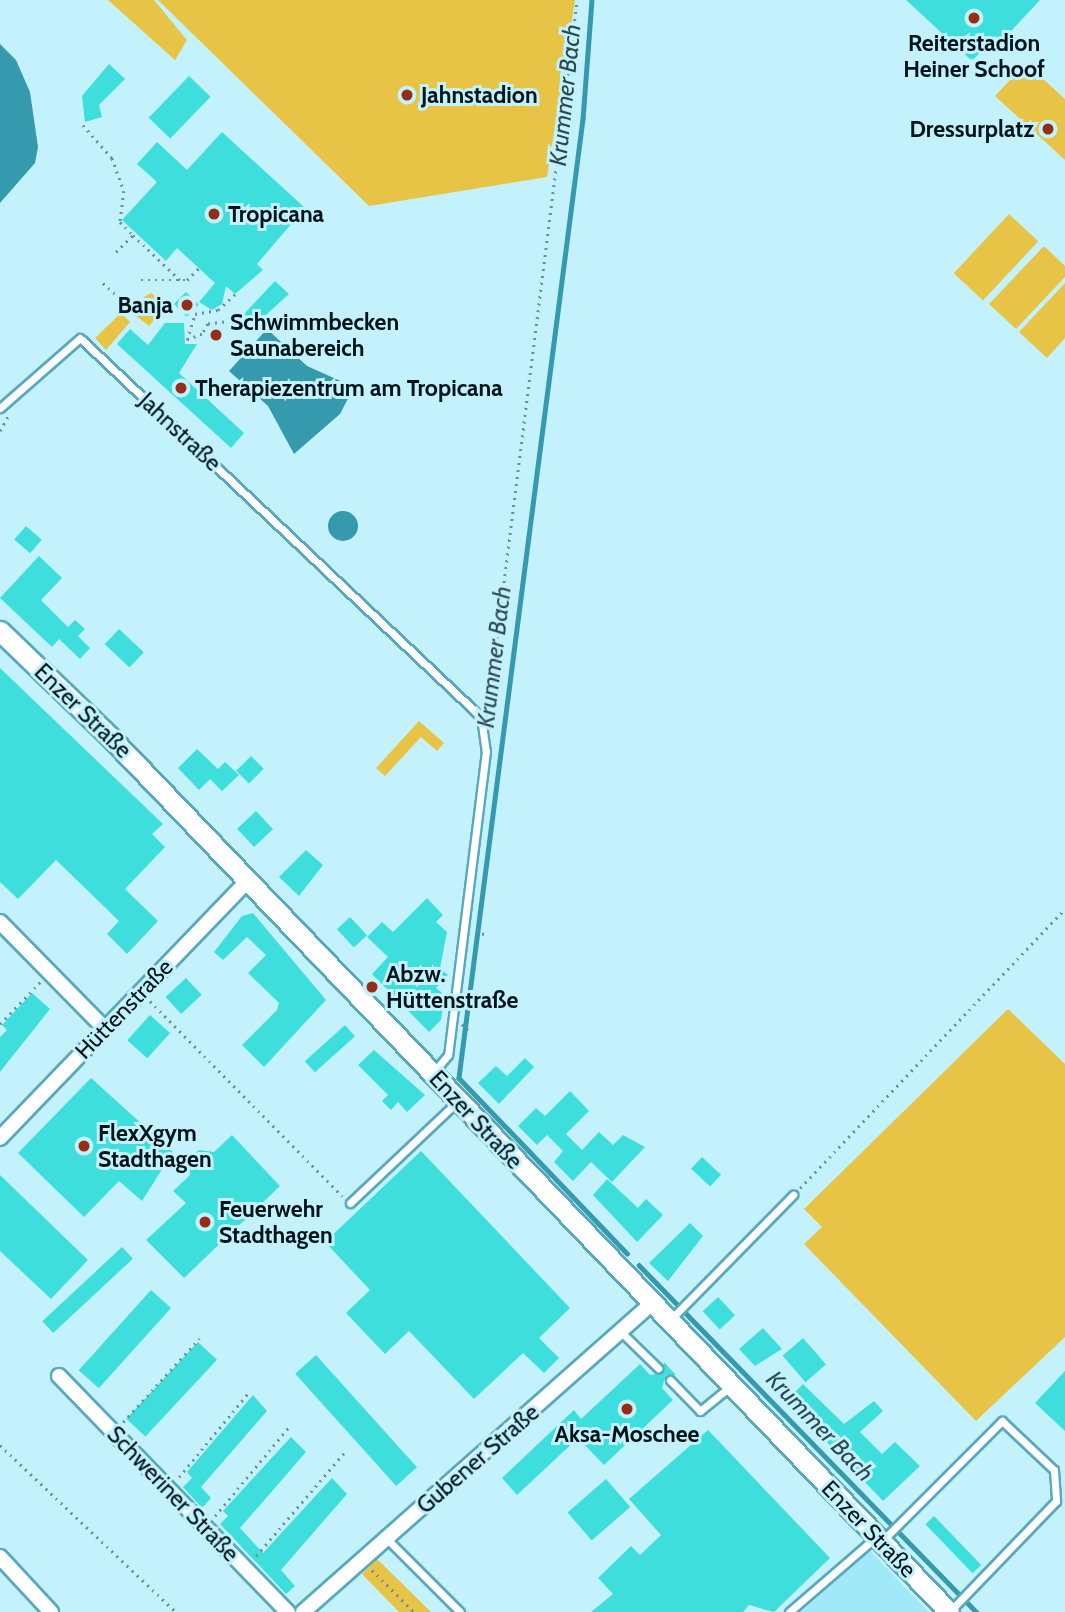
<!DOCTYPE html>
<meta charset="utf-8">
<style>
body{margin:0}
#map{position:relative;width:1065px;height:1612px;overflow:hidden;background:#c3f2fd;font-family:Cabin,sans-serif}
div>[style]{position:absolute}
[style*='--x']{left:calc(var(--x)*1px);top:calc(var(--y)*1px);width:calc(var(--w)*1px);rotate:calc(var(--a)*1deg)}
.built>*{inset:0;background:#a1e9f9}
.green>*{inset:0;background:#e7c445;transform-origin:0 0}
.water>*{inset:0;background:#359aae}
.round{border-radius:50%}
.stream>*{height:4.5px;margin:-2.25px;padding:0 2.25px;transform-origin:2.25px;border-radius:2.25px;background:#359aae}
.building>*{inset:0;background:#3ededc;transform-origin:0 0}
.path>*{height:2.5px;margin-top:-1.25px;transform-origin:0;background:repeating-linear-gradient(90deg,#6d9199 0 2px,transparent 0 7px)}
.roads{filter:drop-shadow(2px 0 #58a9bb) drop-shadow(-2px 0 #58a9bb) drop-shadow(0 2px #58a9bb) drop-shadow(0 -2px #58a9bb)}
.service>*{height:7px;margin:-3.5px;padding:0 3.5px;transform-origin:3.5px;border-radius:3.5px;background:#fff}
.minor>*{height:14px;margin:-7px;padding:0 7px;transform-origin:7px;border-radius:7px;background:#fff}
.secondary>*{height:19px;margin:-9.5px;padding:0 9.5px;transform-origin:9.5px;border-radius:9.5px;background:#fff}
.dots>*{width:19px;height:19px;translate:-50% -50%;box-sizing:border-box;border:4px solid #c3f2fd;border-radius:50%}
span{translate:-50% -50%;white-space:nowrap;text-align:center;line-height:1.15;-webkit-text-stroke:6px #c3f2fd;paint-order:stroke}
.poi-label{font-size:23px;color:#00141a;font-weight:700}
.left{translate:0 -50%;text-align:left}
.right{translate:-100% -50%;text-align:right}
.street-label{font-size:23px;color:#00141a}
.water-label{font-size:24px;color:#2b4950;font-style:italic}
</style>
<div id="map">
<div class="built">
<i style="clip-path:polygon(870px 1551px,929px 1612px,801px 1612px)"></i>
</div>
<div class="green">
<i style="clip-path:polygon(108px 0,154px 0,187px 40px,175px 60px)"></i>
<i style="clip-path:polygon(158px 0,575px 0,547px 177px,369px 206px)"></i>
<i style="clip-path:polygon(1026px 63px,1065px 99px,1065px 160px,995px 96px)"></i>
<i style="left:1009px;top:214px;width:40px;height:81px;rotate:43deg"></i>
<i style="clip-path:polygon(1044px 246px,1065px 266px,1065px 277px,1016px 329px,989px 304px)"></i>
<i style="clip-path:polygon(1065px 283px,1065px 338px,1047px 358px,1019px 332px)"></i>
<i style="clip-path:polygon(151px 293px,168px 305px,149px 326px,126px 308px)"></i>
<i style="clip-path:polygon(121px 313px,130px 322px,106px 350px,95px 338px)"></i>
<i style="clip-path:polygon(419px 721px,444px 743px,437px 751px,421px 737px,385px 776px,376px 768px)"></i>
<i style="clip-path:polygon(1008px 1009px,1065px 1064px,1065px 1337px,976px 1421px,804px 1244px,822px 1227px,804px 1209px)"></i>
<i style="clip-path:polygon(377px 1559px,431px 1612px,399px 1612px,362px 1574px)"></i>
</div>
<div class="water">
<i style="clip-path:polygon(0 44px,16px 60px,30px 92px,38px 147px,35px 163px,0 203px)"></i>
<i style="clip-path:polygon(267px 329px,307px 366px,354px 387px,340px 414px,294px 454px,268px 406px,229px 371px)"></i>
<i class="round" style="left:328px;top:511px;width:30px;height:30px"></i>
</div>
<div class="stream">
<i style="--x:592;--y:0;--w:119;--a:94.3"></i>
<i style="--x:583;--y:119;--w:967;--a:97.37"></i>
<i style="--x:459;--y:1078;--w:243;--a:46.2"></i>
<i style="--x:639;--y:1265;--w:484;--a:45.8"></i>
</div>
<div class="building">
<i style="clip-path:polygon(906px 0,1040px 0,1001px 42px,995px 36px,972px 61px)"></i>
<i style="clip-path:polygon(109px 64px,125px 79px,99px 105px,102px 117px,85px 122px,82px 96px)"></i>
<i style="left:189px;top:76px;width:30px;height:58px;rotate:44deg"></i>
<i style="clip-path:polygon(222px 132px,305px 208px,257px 264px,263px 270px,235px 294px,226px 286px,222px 304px,212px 310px,199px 302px,215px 283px,177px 248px,166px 261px,122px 220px,157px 182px,137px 164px,157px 142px,187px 170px)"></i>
<i style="clip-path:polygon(275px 281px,289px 294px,255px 325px,244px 314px)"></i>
<i style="left:186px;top:292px;width:18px;height:17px;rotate:45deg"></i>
<i style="clip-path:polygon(165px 323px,184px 323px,185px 344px,197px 344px,179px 373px,244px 433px,231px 448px,117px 344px,130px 329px,148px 345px)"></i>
<i style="left:26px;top:526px;width:21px;height:18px;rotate:41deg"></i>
<i style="clip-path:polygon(39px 556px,62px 578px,41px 600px,68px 627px,75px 620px,85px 629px,78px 636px,90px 648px,80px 659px,59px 639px,52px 647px,0 598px)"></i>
<i style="left:119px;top:629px;width:34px;height:21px;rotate:43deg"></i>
<i style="clip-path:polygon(0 668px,163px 824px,152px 834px,165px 847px,125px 889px,158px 921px,127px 954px,107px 934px,119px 921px,56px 860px,18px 899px,0 882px)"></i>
<i style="clip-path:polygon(197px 749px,218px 769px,225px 762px,239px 775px,222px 791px,210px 779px,199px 790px,178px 768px)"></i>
<i style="left:251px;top:756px;width:18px;height:21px;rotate:45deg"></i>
<i style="left:256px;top:811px;width:25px;height:26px;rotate:47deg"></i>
<i style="clip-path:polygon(306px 850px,323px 865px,299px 896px,279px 877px)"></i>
<i style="clip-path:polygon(427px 898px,443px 915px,436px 922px,447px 932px,440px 968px,448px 975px,436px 988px,445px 995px,441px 1020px,429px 1032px,372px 974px,388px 957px,367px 937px,382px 922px,393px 932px)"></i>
<i style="clip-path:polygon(253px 913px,326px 1000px,264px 1067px,242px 1045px,277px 1010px,279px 1003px,248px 973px,266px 955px,247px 937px,223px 960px,214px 952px,242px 916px)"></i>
<i style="left:350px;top:917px;width:25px;height:18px;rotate:47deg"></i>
<i style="left:186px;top:978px;width:23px;height:28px;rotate:47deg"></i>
<i style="clip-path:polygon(32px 993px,50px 1009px,0 1072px,0 1037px,7px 1030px,2px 1025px)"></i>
<i style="left:150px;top:1015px;width:27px;height:34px;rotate:42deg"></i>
<i style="left:345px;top:1025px;width:15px;height:54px;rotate:48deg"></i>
<i style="clip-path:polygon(374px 1050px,425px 1095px,407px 1112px,398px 1102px,391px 1110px,382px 1101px,388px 1095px,358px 1065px)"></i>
<i style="clip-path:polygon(525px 1058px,534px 1067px,499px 1104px,478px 1083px,496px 1066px,507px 1076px)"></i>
<i style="clip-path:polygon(91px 1078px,173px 1152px,142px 1201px,119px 1181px,84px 1217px,18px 1153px)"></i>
<i style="clip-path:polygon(570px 1091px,589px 1111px,566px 1134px,582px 1150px,599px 1132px,613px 1145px,623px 1135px,645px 1147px,612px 1182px,591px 1162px,573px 1181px,554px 1162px,563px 1151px,547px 1135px,537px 1145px,518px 1126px,536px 1108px,545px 1116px)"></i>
<i style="clip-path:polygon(232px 1135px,280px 1186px,184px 1278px,146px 1240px,186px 1203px,173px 1191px,190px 1175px,188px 1158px,199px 1150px,214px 1152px)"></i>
<i style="clip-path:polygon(421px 1151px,570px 1308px,539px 1338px,559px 1358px,544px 1373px,523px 1353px,474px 1399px,409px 1331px,385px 1354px,346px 1313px,370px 1290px,325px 1242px)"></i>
<i style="left:702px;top:1157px;width:26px;height:16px;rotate:43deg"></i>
<i style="clip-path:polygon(0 1175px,88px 1260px,51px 1299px,0 1251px)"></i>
<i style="clip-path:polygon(607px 1179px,638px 1208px,646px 1199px,663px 1215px,637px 1242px,593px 1195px)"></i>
<i style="clip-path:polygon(690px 1223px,703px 1236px,668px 1281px,649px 1263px)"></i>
<i style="left:122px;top:1247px;width:16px;height:109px;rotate:47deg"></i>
<i style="left:151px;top:1290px;width:27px;height:108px;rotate:42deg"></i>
<i style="left:718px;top:1297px;width:25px;height:21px;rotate:47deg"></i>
<i style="clip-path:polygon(763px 1328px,782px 1349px,755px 1366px,739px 1349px)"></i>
<i style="left:803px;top:1338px;width:35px;height:27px;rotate:49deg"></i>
<i style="left:198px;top:1342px;width:26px;height:105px;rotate:43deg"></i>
<i style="left:316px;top:1355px;width:151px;height:28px;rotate:48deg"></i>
<i style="clip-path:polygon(664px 1362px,676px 1375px,666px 1375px,662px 1388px,673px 1400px,604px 1465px,578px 1438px,517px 1495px,502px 1478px,574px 1410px,581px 1419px,640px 1364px,650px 1375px,662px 1373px)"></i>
<i style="clip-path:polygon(1065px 1371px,1065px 1431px,1035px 1403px)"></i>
<i style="clip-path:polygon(803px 1384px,844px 1424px,874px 1401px,883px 1411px,860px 1432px,882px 1454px,895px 1442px,920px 1466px,883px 1501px,803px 1417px,793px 1394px)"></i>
<i style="clip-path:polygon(253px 1395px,267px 1411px,201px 1487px,211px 1498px,202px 1508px,183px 1487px,192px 1478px,187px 1472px)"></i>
<i style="clip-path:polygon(708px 1430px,830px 1558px,774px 1612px,749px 1605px,743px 1612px,591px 1612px,613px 1594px,598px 1578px,631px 1546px,640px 1555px,661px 1535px,629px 1499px)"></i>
<i style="clip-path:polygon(291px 1437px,306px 1452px,240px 1528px,263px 1553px,332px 1478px,347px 1494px,281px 1570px,295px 1586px,286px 1594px,220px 1524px,228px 1516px,223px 1511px)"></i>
<i style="left:606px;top:1479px;width:37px;height:51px;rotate:49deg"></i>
<i style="left:934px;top:1516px;width:68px;height:12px;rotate:46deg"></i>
</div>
<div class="path">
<i style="--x:83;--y:125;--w:44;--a:48.7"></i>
<i style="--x:112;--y:158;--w:35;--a:70"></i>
<i style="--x:124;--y:191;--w:31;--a:97"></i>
<i style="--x:120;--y:222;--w:18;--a:45"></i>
<i style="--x:116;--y:252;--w:24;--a:-45"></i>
<i style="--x:133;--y:235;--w:65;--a:43.8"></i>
<i style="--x:141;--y:280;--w:46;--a:0"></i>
<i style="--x:187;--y:280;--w:17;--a:-45"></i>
<i style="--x:103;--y:283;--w:24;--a:42"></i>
<i style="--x:224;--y:322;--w:16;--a:173"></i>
<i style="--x:208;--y:324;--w:12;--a:121"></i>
<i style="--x:202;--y:334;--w:16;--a:158"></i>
<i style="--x:187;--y:340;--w:27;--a:-73"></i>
<i style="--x:195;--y:314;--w:23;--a:-10"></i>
<i style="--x:218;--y:310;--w:23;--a:-43"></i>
<i style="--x:0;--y:431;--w:19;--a:-62"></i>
<i style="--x:488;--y:708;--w:714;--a:-82.84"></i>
<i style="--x:475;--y:933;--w:11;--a:5"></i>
<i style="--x:150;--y:1001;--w:274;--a:45.4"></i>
<i style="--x:0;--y:1024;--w:58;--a:-46.4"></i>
<i style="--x:462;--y:1024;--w:13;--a:45"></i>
<i style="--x:800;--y:1188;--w:385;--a:-46.5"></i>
<i style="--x:123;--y:1422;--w:113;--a:-47.5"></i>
<i style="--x:0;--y:1445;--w:243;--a:43.5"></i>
<i style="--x:179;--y:1477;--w:112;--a:-50.5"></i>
<i style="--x:215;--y:1516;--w:116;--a:-50.3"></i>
<i style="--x:256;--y:1556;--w:135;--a:-49.5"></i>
<i style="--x:372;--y:1570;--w:59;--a:45"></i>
</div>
<div class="roads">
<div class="service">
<i style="--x:0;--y:408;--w:106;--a:-41.2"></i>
<i style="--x:80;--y:338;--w:552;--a:43.38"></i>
<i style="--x:481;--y:717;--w:34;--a:82"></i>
<i style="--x:486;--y:751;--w:306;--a:97.1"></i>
<i style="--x:448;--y:1055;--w:23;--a:130"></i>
<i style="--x:350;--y:1203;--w:149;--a:-43.4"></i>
<i style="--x:672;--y:1318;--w:173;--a:-45.5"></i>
<i style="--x:621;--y:1332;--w:52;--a:44.2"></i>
<i style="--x:670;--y:1380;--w:43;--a:45.9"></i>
<i style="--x:700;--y:1411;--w:40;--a:-39"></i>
<i style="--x:387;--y:1539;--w:103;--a:45"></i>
<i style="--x:882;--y:1541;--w:170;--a:-45"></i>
<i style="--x:1002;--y:1421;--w:71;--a:43.3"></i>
<i style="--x:1054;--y:1470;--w:31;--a:86"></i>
<i style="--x:1056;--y:1501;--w:153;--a:133.9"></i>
<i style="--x:789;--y:1612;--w:115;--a:-40.8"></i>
</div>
<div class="minor">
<i style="--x:0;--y:922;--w:150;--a:45.5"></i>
<i style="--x:0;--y:1138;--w:358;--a:-46.1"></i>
<i style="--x:59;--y:1376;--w:329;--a:45.9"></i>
<i style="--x:0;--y:1557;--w:75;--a:47.2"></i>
<i style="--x:303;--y:1612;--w:465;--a:-41.5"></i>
</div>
<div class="secondary">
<i style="--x:0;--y:631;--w:153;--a:43.9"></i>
<i style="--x:110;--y:737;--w:1212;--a:46.2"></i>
</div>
</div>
<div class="dots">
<i style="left:974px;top:18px;background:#962d17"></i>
<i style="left:407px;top:95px;background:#962d17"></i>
<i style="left:1048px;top:129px;background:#962d17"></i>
<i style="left:214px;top:214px;background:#962d17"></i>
<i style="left:187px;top:305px;background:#962d17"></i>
<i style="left:216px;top:335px;background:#962d17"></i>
<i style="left:181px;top:388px;background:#962d17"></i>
<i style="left:372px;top:987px;background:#962d17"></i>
<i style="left:84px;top:1146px;background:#962d17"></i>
<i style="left:205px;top:1222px;background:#962d17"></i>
<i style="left:627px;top:1409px;background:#962d17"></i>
</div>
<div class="poi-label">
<span style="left:974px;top:56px">Reiterstadion<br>Heiner Schoof</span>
<span class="left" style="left:421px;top:95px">Jahnstadion</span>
<span class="right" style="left:1034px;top:129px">Dressurplatz</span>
<span class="left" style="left:228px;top:214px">Tropicana</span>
<span class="right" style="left:173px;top:305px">Banja</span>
<span class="left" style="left:230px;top:335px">Schwimmbecken<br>Saunabereich</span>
<span class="left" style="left:195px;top:388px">Therapiezentrum am Tropicana</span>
<span class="left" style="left:386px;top:987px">Abzw.<br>Hüttenstraße</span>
<span class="left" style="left:98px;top:1146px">FlexXgym<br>Stadthagen</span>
<span class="left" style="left:219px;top:1222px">Feuerwehr<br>Stadthagen</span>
<span style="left:627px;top:1434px">Aksa-Moschee</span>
</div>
<div class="street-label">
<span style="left:180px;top:432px;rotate:43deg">Jahnstraße</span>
<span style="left:83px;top:711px;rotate:44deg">Enzer Straße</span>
<span style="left:124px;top:1009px;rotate:-46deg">Hüttenstraße</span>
<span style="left:476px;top:1120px;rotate:47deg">Enzer Straße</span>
<span style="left:478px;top:1459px;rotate:-41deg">Gubener Straße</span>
<span style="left:173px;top:1494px;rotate:46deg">Schweriner Straße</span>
<span style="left:869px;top:1529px;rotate:46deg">Enzer Straße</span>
</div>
<div class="water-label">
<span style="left:565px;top:95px;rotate:-84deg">Krummer Bach</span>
<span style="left:494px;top:657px;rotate:-83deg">Krummer Bach</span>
<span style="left:820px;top:1426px;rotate:46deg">Krummer Bach</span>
</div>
</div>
